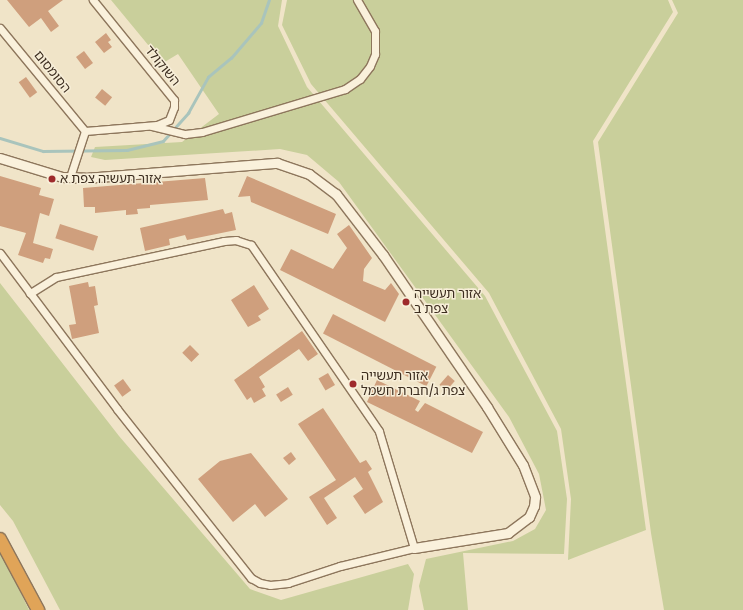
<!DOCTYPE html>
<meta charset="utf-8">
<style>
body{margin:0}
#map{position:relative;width:743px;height:610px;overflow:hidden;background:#f0e4c8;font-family:Merriweather,"Noto Sans Hebrew",serif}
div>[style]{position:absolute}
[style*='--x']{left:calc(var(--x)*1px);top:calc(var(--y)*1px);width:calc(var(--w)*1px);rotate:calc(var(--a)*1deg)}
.green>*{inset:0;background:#c9cf9b}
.stream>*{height:2.5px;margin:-1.25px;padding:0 1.25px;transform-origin:1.25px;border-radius:1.25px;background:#a9c4bc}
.building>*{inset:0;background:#cf9f7d;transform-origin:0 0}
.roads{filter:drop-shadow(1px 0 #8d765c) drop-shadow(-1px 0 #8d765c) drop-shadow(0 1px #8d765c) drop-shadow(0 -1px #8d765c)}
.street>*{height:7px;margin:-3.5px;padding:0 3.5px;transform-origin:3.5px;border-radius:3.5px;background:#faf1dc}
.secondary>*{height:9px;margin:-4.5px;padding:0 4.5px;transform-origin:4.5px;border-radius:4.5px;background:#faf1dc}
.highway>*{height:12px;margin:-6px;padding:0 6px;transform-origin:6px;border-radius:6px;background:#e0a458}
.dots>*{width:11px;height:11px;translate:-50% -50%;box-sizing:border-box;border:2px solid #f7eed8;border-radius:50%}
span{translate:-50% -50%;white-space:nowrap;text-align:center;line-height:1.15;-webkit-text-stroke:3px #f7eed8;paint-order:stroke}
.street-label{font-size:13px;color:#3d2e20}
.poi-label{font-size:13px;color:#3d2e20}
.left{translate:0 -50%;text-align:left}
</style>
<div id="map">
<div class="green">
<i style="clip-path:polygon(111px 0,282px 0,278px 26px,307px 87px,485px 296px,557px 431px,567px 499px,564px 554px,463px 553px,468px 610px,424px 610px,419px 586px,426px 559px,513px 541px,535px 529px,546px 510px,539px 474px,509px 417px,339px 182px,307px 155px,280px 149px,105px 160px,91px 157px,95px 147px,182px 142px,219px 114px,178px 54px,163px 63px)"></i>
<i style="clip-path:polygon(287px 0,668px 0,673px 12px,593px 141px,646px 530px,568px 560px,571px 499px,561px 429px,489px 293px,311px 84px,282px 25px)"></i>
<i style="clip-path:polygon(672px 0,743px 0,743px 610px,664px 610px,651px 533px,598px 142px,678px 13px)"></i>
<i style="clip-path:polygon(0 283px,119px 436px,250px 589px,281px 600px,408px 564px,414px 574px,408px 610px,60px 610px,13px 521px,0 505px)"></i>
<i style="clip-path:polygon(0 552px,13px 577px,29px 610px,0 610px)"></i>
</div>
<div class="stream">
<i style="--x:0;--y:138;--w:45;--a:16.8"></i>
<i style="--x:43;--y:151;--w:84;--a:-0.7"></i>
<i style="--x:127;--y:150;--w:37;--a:-14"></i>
<i style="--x:163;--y:141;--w:38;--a:-48"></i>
<i style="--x:188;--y:113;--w:41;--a:-60.9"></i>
<i style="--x:208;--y:77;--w:30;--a:-40"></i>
<i style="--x:231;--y:58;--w:46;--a:-49.4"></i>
<i style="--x:261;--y:23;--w:24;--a:-71"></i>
</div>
<div class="building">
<i style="clip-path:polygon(7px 0,63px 0,48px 11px,59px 26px,51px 32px,41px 18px,29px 27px)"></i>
<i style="clip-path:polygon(106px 33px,111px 40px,108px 42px,112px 47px,104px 53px,95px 42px)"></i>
<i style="left:84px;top:51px;width:15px;height:10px;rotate:53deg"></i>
<i style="left:26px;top:77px;width:19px;height:9px;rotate:54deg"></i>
<i style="left:102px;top:89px;width:13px;height:11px;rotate:39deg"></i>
<i style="clip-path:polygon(0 176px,41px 188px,39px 195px,54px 199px,49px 216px,40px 213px,33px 243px,53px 249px,50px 259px,45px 258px,43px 263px,18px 255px,26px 233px,0 226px)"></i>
<i style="clip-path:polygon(247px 176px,336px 214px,328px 234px,251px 202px,250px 196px,238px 197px)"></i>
<i style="clip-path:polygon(205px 178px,208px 200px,150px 205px,150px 208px,137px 209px,138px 214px,126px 215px,126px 210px,95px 213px,95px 207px,84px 207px,83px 188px)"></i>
<i style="clip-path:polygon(223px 209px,225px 214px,232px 212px,236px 230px,187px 240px,185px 235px,169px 239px,170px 245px,145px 251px,140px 228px)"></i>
<i style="left:60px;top:224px;width:40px;height:15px;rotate:18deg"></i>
<i style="clip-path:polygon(349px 225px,372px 258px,364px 269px,363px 281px,385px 290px,391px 283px,399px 294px,385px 322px,280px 270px,291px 249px,333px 269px,347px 248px,337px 234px)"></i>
<i style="clip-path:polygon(88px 282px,89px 287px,95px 286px,98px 305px,94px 306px,99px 333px,72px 339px,69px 325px,76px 324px,69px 286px)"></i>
<i style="clip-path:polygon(254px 285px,269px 309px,258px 316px,261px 320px,248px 327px,231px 300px)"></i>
<i style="left:333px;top:314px;width:116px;height:22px;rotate:27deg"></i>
<i style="clip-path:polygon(302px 331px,318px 354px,308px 361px,299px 349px,259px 377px,265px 387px,262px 389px,266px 396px,254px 403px,251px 397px,247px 400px,234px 380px)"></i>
<i style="left:190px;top:345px;width:13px;height:11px;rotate:45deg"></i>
<i style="left:328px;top:373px;width:14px;height:11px;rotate:60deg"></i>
<i style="left:448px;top:375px;width:9px;height:13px;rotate:41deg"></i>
<i style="left:123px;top:379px;width:14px;height:11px;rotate:54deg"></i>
<i style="clip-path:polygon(377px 380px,420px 401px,415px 410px,418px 412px,425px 403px,483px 432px,472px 453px,367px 402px)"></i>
<i style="left:288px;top:387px;width:9px;height:14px;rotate:58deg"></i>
<i style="clip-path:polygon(323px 408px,360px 463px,366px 460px,372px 469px,368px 472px,383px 502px,365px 514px,353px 496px,363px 489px,355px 477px,324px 498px,337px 518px,327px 525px,309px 497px,336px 480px,298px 424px)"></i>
<i style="clip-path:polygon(291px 452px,296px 459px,289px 465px,283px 458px)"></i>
<i style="clip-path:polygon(251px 453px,288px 499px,265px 517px,255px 504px,233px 522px,198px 479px,220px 461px)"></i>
</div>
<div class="roads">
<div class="street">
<i style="--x:0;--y:28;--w:134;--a:50.5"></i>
<i style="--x:152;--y:126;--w:34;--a:14"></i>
<i style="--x:185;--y:134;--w:17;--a:-7"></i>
<i style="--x:202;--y:132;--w:149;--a:-16.7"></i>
<i style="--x:345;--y:89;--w:18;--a:-34"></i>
<i style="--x:360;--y:79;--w:16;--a:-52"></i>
<i style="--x:370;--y:66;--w:13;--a:-67"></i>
<i style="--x:375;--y:54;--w:23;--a:-90"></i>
<i style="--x:375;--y:31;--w:36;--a:-120"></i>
<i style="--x:70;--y:177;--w:48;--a:-71.9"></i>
<i style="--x:85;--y:131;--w:72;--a:-4.8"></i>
<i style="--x:157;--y:125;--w:13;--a:-23"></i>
<i style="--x:169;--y:120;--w:14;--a:-69"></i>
<i style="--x:174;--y:107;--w:7;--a:-90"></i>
<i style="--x:174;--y:100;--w:129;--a:-129"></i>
<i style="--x:0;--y:253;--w:195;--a:53.1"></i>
<i style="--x:117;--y:409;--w:216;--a:51.6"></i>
<i style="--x:251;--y:578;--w:10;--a:29"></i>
<i style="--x:260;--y:583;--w:10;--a:11"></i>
<i style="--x:270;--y:585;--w:18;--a:-6"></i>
<i style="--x:288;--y:583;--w:55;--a:-18.1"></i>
<i style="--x:340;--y:566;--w:76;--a:-13.7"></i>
<i style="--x:414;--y:548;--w:122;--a:-106.7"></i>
<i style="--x:379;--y:431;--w:226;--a:-124.5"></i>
<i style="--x:251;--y:245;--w:16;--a:-162"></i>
<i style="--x:236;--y:240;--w:12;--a:175"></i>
<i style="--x:224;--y:241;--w:172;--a:167.9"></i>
<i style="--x:56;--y:277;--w:31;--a:148"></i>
</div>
<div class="secondary">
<i style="--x:0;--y:158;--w:65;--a:17"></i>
<i style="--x:62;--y:177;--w:23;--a:2"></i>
<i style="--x:85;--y:178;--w:193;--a:-4.5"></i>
<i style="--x:277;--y:163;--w:34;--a:19"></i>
<i style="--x:309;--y:174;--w:34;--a:37"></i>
<i style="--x:336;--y:194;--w:77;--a:52.4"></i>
<i style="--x:383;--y:255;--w:184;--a:55.6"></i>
<i style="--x:487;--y:407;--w:68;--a:58.2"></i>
<i style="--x:523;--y:465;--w:34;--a:69"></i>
<i style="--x:535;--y:497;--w:9;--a:96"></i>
<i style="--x:534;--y:506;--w:12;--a:114"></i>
<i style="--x:529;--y:517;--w:26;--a:143"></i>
<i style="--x:508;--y:533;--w:95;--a:170.9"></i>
</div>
<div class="highway">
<i style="--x:0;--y:539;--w:81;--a:61.8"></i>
</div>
</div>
<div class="dots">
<i style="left:52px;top:179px;background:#9e2a2b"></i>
<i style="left:406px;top:302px;background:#9e2a2b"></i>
<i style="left:353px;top:384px;background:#9e2a2b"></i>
</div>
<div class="street-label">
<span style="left:162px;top:66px;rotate:51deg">השוקולד</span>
<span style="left:52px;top:72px;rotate:51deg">הסומסום</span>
</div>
<div class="poi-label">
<span class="left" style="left:60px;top:179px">אזור תעשיה צפת א</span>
<span class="left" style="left:414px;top:302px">אזור תעשייה<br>צפת ב</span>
<span class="left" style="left:361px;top:384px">אזור תעשייה<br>צפת ג/חברת חשמל</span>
</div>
</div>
